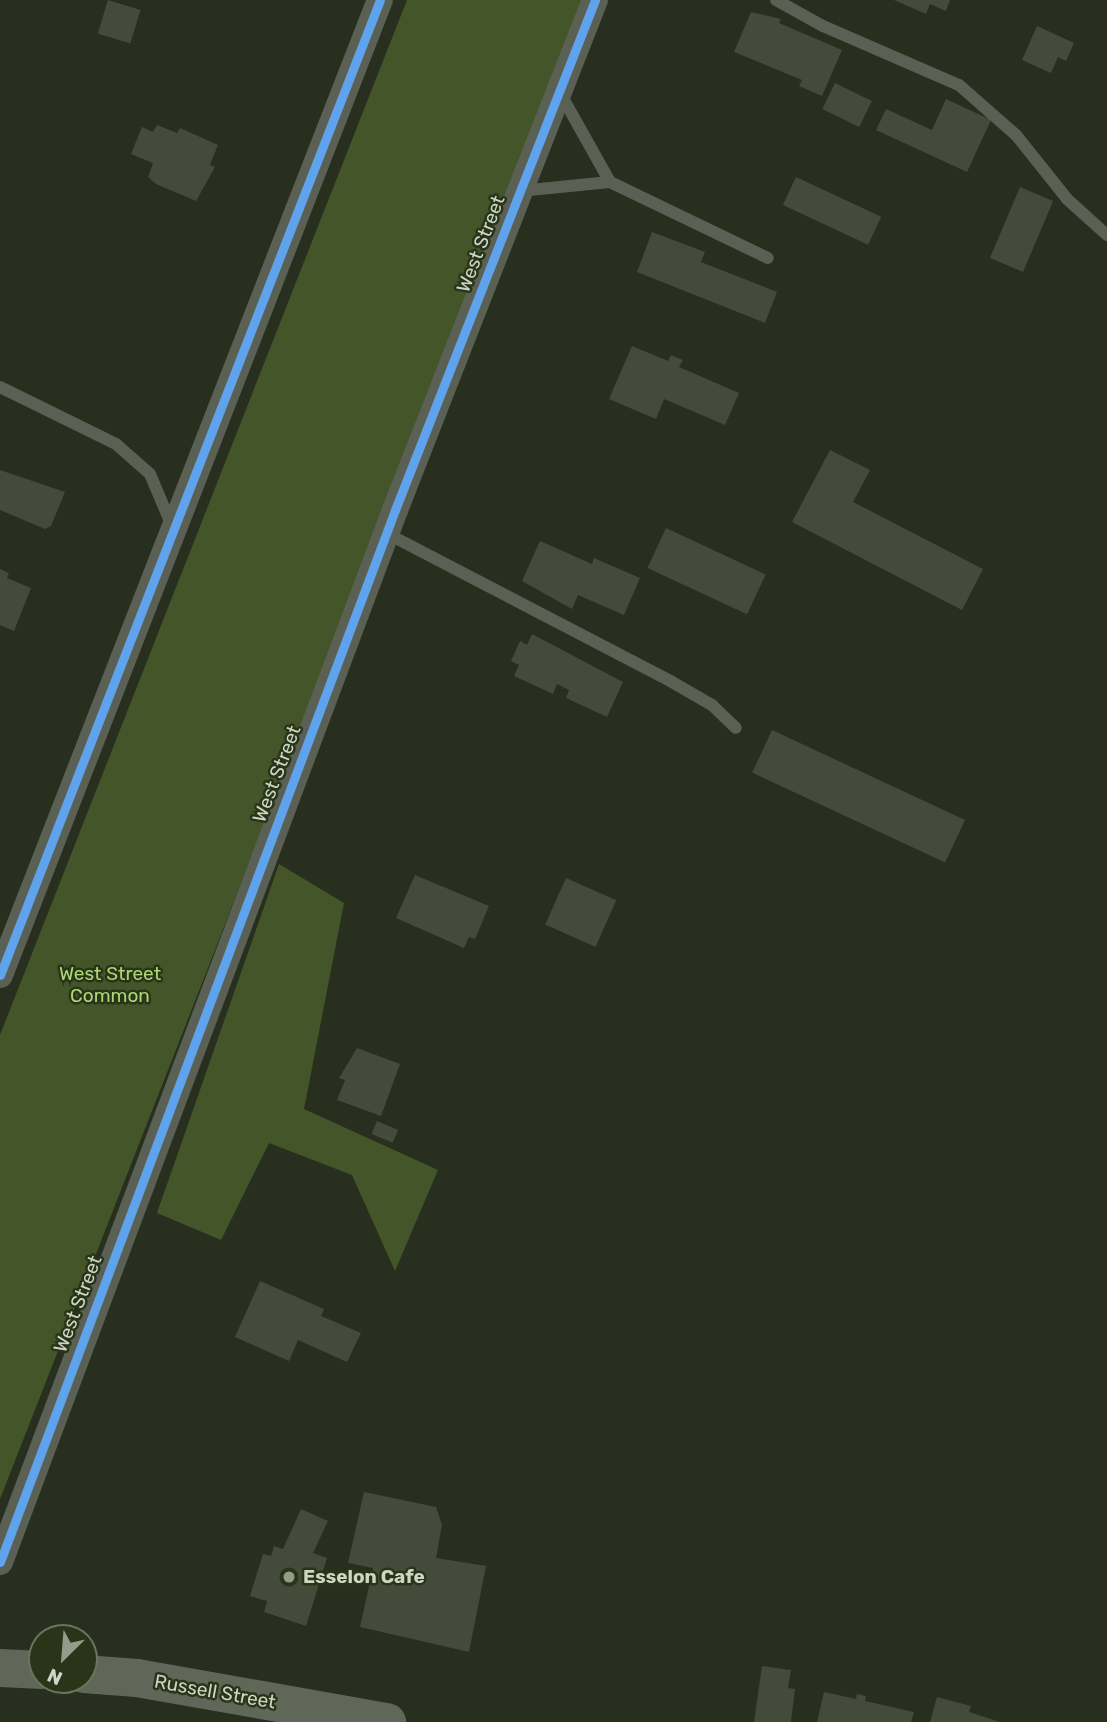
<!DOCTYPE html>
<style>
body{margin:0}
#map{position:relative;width:1107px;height:1722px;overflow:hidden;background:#282f1f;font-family:Rubik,sans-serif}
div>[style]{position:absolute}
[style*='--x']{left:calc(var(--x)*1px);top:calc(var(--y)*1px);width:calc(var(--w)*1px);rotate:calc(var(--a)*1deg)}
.green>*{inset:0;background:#445629}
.building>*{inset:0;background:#444b3a;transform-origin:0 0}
.service>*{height:12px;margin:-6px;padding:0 6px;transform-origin:6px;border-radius:6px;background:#5b6055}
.minor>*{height:26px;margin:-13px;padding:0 13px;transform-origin:13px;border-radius:13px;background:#5b6055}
.trunk>*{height:38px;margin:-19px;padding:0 19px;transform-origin:19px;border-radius:19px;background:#606758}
.cycleway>*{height:9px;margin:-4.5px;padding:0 4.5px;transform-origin:4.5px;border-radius:4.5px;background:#60a3ed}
.dots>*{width:19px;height:19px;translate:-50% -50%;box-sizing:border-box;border:4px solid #293519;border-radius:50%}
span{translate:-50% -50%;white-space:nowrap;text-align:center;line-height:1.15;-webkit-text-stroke:5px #293519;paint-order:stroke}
.street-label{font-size:19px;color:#cdd5c4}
.park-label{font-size:19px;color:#aed675}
.poi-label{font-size:19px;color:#cdd5c4;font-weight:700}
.left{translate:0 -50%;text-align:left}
.north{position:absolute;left:28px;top:1624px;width:70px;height:70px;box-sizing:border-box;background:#293519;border:2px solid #6b755d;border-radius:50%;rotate:205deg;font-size:19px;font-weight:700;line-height:28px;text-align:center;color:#cdd5c4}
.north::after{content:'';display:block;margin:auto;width:24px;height:32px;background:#939b8a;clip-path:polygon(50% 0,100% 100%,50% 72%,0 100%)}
</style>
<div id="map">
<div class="green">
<i style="clip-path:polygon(407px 0,587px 0,0 1499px,0 1035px)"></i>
<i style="clip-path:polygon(279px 864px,344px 903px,304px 1109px,438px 1170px,395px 1271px,352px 1175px,269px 1143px,221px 1240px,157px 1213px)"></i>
</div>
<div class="building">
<i style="left:108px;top:0;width:34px;height:35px;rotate:17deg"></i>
<i style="clip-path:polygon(894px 0,950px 0,946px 11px,930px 4px,926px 14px)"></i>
<i style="clip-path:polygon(751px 12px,781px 19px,779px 23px,842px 50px,822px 96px,799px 86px,802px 80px,734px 52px)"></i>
<i style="clip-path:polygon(1037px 26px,1074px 43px,1066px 61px,1058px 57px,1051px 73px,1022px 60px)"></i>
<i style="left:835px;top:83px;width:41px;height:29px;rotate:26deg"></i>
<i style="clip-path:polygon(946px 99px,991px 120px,967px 172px,876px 130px,886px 109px,932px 130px)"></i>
<i style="clip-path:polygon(157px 125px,177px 133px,180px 128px,218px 145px,210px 165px,215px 167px,196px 201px,156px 184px,148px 177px,153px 163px,131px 154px,142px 127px,153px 132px)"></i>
<i style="left:796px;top:177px;width:94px;height:31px;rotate:25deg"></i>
<i style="left:1020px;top:187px;width:36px;height:77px;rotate:23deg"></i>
<i style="clip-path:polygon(652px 232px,705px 252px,701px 262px,777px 292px,765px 323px,637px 272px)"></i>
<i style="clip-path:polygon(632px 346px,668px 361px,671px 355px,683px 360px,679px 367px,739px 393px,725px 425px,664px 399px,656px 419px,609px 399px)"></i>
<i style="clip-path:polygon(830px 450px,870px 470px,853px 502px,983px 569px,962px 610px,792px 522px)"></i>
<i style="clip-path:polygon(0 470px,65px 492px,51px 526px,45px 529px,0 510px)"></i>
<i style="left:666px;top:528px;width:110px;height:44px;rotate:25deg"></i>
<i style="clip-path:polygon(540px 541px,592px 564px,594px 558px,640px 578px,624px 615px,578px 595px,572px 609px,522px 581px)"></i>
<i style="clip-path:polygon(0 569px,9px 573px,7px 578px,31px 588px,14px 631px,0 625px)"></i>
<i style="clip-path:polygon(532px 634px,623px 682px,607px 717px,566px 698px,569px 690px,557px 684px,553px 694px,514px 676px,519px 665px,511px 661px,520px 641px,527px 645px)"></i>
<i style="left:772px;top:730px;width:213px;height:47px;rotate:25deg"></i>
<i style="clip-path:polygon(415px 875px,489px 906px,475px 939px,469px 937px,464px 948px,396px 918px)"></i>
<i style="left:566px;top:878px;width:55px;height:51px;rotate:24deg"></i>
<i style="clip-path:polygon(357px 1048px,400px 1064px,381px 1116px,337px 1100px,345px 1080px,339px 1078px)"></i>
<i style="left:377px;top:1121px;width:23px;height:14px;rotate:23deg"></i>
<i style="clip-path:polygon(260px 1281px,324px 1309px,321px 1316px,361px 1333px,347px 1362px,298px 1340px,289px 1361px,235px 1337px)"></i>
<i style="clip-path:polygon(364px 1492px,436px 1507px,442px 1525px,436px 1558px,486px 1566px,469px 1652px,360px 1627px,373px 1568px,348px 1563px)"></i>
<i style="clip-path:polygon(301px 1509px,328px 1521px,313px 1553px,327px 1558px,306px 1626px,264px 1612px,267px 1601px,250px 1596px,263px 1554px,271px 1556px,274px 1546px,283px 1549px)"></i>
<i style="clip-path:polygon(762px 1666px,791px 1670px,788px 1688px,795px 1689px,791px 1722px,754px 1722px)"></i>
<i style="clip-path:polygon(824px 1692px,856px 1699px,857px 1694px,866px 1696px,865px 1701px,914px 1712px,911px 1722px,817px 1722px)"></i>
<i style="clip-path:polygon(937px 1697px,971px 1706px,969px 1712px,1000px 1722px,930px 1722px)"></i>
</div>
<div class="service">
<i style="--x:776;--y:0;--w:54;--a:29"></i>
<i style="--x:823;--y:26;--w:148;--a:23.5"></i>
<i style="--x:959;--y:85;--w:76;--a:41.3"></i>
<i style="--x:1016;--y:135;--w:82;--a:51.4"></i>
<i style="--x:1067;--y:199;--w:54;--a:42"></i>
<i style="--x:559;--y:91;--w:104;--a:60.7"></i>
<i style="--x:520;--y:191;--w:90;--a:-5.7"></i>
<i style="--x:610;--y:182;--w:175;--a:25.7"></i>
<i style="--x:0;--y:387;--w:129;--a:26.2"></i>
<i style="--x:116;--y:444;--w:45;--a:41.4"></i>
<i style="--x:150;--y:474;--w:56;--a:67.1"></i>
<i style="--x:386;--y:533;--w:322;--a:27.5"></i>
<i style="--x:672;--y:682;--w:46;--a:29.9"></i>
<i style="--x:712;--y:705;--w:33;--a:44"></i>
</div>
<div class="minor">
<i style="--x:0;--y:975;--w:1046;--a:-68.71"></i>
<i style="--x:0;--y:1562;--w:1124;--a:-69.42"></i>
<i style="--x:395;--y:510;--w:548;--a:-68.59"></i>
</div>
<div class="trunk">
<i style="--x:0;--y:1668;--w:42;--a:2.7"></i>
<i style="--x:84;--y:1674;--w:53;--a:4.3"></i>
<i style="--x:137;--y:1678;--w:254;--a:10"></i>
</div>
<div class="cycleway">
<i style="--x:0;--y:975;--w:1046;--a:-68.71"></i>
<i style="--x:0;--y:1562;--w:1124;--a:-69.42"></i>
<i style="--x:395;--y:510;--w:548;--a:-68.59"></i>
</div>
<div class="dots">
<i style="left:289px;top:1577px;background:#939b8a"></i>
</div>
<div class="street-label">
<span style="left:481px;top:244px;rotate:-69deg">West Street</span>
<span style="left:277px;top:774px;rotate:-69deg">West Street</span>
<span style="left:78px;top:1304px;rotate:-69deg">West Street</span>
<span style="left:215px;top:1692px;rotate:10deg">Russell Street</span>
</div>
<div class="park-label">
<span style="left:110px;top:985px">West Street<br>Common</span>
</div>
<div class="poi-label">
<span class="left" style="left:303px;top:1577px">Esselon Cafe</span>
</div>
<div class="north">N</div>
</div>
